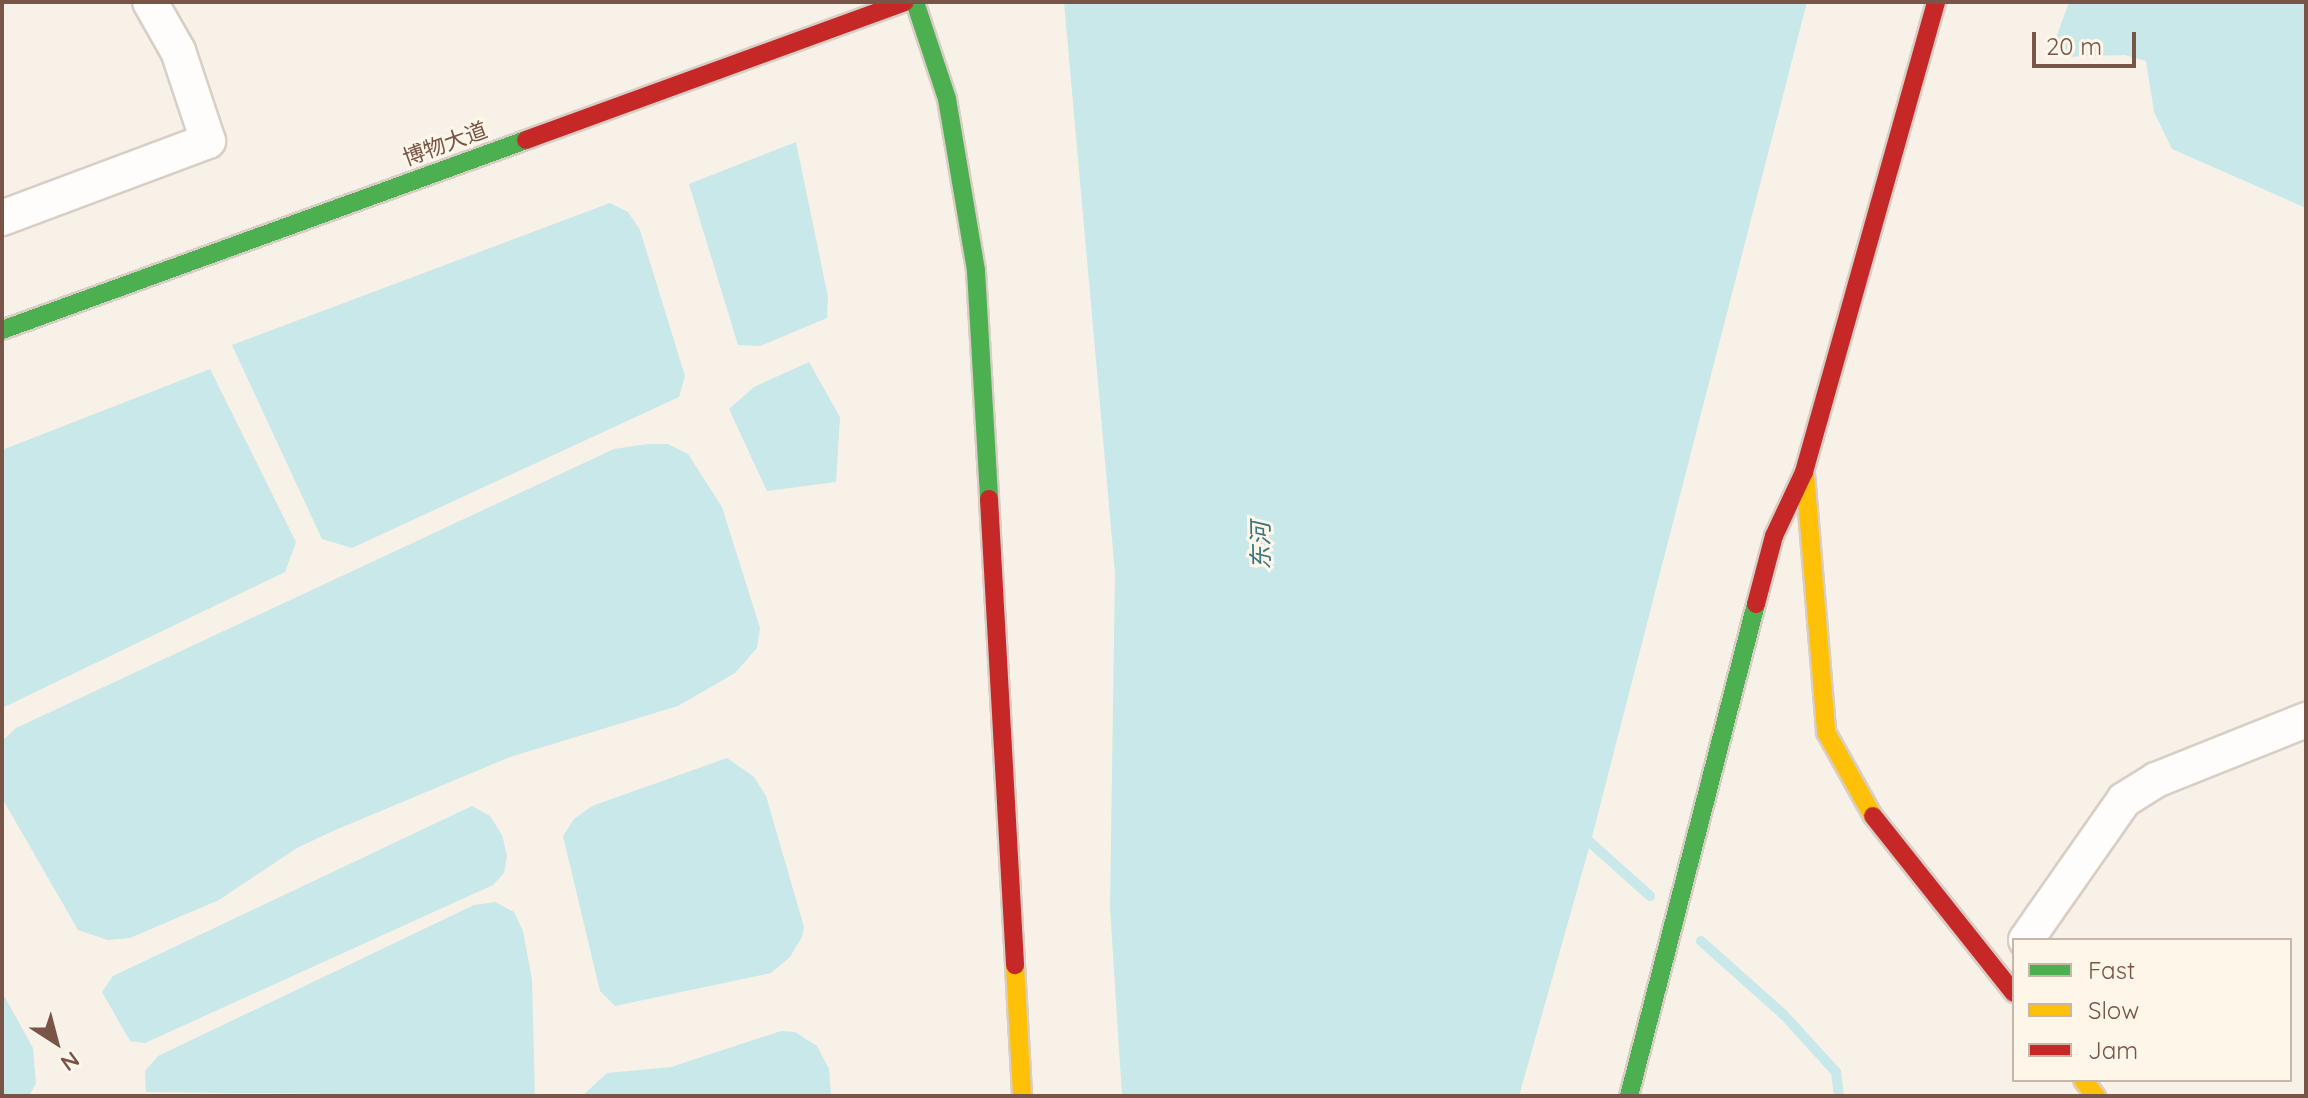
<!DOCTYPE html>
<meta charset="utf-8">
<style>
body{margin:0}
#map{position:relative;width:2308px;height:1098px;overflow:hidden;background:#f8f1e8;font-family:Quicksand,"Noto Sans SC",sans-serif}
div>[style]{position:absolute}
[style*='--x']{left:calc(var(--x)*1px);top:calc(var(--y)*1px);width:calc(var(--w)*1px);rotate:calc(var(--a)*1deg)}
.water>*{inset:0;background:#c8e8e9}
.stream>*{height:10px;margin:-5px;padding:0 5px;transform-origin:5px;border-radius:5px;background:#c8e8e9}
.roads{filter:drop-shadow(2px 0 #d9cec6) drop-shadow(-2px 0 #d9cec6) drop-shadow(0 2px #d9cec6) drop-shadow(0 -2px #d9cec6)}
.street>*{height:34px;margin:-17px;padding:0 17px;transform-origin:17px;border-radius:17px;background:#fefdfc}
.fast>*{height:18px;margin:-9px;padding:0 9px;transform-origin:9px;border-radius:9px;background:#4caf50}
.slow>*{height:18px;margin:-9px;padding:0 9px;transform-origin:9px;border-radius:9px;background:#ffc107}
.jam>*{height:18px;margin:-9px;padding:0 9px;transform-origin:9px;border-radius:9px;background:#c62828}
span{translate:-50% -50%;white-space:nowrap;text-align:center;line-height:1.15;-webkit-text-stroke:6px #fff6ea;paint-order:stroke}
.street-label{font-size:22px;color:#785546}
.water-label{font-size:24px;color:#38767e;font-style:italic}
.frame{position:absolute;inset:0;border:4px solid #785546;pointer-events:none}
.legend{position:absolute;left:2012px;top:938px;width:280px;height:144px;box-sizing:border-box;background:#fff6ea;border:2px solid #c9b6a8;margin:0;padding:10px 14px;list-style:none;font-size:24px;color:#785546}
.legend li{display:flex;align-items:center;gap:16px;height:40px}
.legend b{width:40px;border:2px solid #c9b6a8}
.north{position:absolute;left:16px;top:1002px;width:80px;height:80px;-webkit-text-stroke:6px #fff6ea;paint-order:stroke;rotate:144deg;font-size:22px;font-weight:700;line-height:32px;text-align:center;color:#785546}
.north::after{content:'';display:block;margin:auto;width:28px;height:36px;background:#785546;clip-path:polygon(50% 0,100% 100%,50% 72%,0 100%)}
.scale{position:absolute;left:2032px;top:32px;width:104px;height:36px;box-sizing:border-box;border:4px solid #785546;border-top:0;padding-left:10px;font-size:24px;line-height:28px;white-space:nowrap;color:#785546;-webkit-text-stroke:6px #fff6ea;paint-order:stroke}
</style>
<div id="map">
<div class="water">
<i style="clip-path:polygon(1064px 2px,1807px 2px,1591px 841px,1519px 1096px,1122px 1096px,1110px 907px,1115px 573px)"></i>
<i style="clip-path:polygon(2069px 2px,2306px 2px,2306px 208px,2172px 149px,2154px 112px,2146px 61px,2125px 55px,2062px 57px,2055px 48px,2056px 38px)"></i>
<i style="clip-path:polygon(796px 142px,828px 297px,827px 318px,760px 346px,738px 345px,689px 184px)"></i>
<i style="clip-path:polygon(610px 203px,628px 212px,640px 230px,685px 376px,679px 397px,352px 548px,322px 539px,232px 345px)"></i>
<i style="clip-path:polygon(809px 362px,840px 417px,836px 482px,767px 491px,729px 409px,754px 387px)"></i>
<i style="clip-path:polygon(210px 369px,296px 542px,285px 572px,2px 708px,2px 450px)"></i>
<i style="clip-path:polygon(647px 444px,668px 444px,688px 454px,722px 507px,760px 628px,757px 648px,735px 673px,678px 706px,510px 757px,333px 831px,297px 848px,219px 900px,130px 938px,108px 940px,78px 930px,2px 798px,2px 741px,16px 728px,614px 449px)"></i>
<i style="clip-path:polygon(727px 758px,754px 777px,766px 796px,804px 927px,802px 937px,790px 957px,771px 973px,615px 1006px,600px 991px,563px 836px,574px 819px,592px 806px)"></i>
<i style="clip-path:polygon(472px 806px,490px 816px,502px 835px,507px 856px,504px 873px,493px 885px,145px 1043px,130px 1041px,102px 992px,113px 976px)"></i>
<i style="clip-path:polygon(495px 902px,514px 912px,523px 931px,532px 980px,535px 1096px,146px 1092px,145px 1071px,158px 1056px,474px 905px)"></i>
<i style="clip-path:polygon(2px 992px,33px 1048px,36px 1083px,29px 1096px,2px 1096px)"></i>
<i style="clip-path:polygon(781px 1031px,795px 1032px,817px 1046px,829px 1069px,831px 1096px,582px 1096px,607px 1073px,671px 1067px)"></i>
</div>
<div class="stream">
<i style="--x:1583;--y:836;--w:90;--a:41.8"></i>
<i style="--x:1701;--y:941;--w:110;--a:41.7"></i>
<i style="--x:1783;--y:1014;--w:79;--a:47.6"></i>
<i style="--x:1836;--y:1072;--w:24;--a:83"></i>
</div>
<div class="roads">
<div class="street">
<i style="--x:2;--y:218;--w:220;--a:-20.5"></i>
<i style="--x:208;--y:141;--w:95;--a:-108.4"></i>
<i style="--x:178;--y:51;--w:56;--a:-119.7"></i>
<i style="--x:2026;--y:940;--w:171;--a:-55"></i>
<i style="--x:2124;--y:800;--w:38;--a:-32"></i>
<i style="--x:2156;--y:780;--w:162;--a:-21.8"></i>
</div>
<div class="fast">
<i style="--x:915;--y:2;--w:102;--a:71.7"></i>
<i style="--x:947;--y:99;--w:174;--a:80.4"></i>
<i style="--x:976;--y:271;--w:228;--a:86.7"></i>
<i style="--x:2;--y:330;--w:557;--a:-19.93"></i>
<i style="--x:1629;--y:1096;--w:508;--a:-75.53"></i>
</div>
<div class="slow">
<i style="--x:1805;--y:474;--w:259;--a:85.3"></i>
<i style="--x:1826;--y:732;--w:96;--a:60.8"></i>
<i style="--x:1015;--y:965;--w:131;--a:86.9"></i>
<i style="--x:2083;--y:1080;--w:21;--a:51"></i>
</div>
<div class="jam">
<i style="--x:526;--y:140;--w:403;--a:-20"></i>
<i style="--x:989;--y:499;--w:467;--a:86.8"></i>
<i style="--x:1756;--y:604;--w:70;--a:-75.2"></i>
<i style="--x:1774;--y:536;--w:71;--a:-64.9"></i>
<i style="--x:1804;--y:472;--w:488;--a:-74.3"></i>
<i style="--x:1873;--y:816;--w:226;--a:51.5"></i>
</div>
</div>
<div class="street-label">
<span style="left:445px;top:144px;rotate:-20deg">博物大道</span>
</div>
<div class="water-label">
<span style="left:1261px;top:546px;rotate:-91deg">东河</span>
</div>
<div class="frame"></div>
<ul class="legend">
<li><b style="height:10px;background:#4caf50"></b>Fast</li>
<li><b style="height:10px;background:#ffc107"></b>Slow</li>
<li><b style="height:10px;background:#c62828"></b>Jam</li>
</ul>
<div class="north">N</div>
<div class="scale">20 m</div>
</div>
